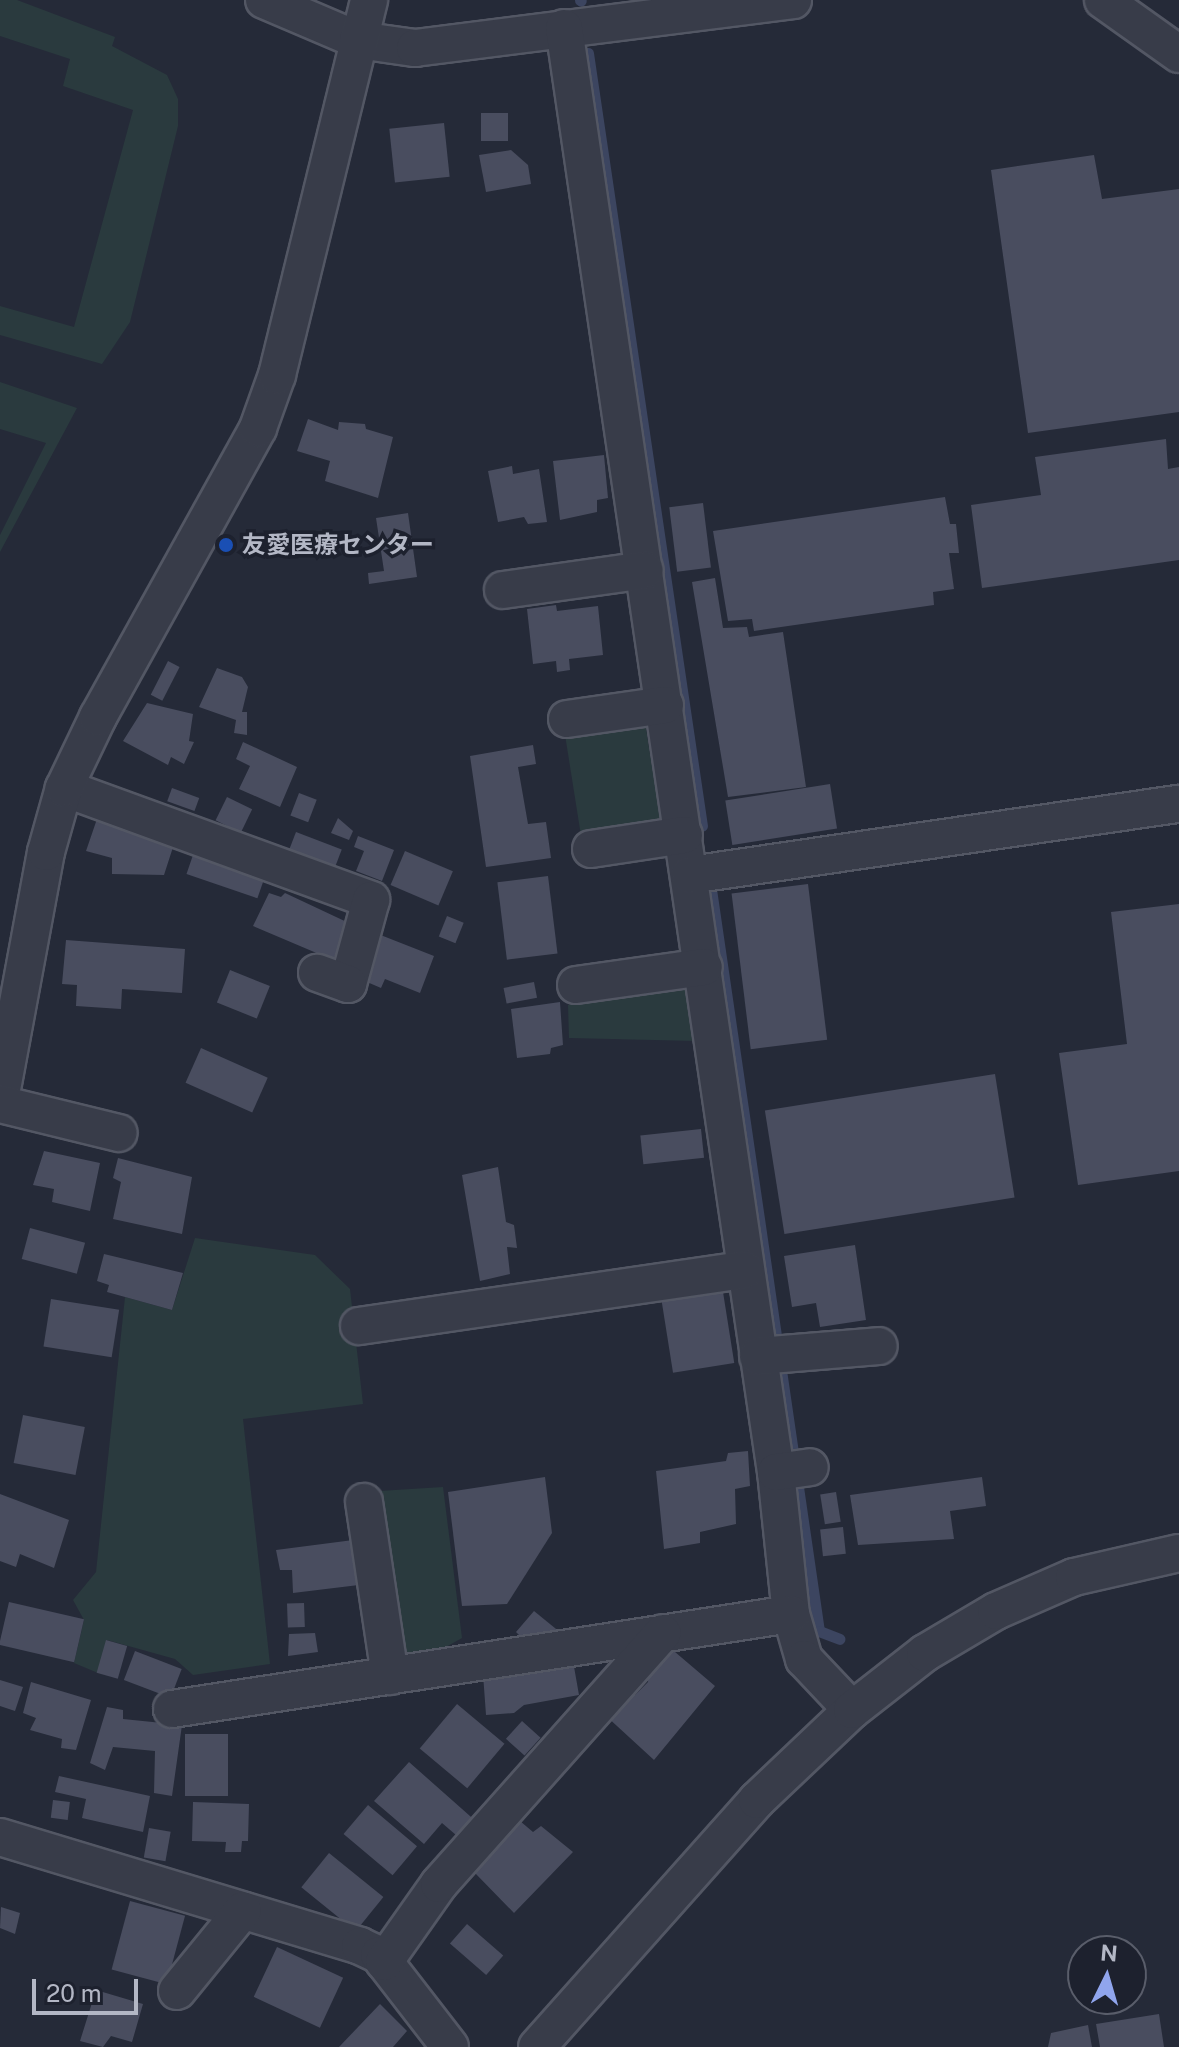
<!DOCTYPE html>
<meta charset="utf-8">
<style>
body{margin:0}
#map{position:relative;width:1179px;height:2047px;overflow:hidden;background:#252a38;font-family:"Public Sans","Noto Sans JP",sans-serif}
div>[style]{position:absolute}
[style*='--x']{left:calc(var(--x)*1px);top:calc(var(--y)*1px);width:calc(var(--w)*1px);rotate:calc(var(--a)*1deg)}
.green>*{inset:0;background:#2a3a3e;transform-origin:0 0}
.stream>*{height:11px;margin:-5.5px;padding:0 5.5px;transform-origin:5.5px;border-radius:5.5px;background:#3c4560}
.building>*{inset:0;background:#494d5f;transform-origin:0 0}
.roads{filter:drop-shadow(2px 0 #535764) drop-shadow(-2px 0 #535764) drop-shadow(0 2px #535764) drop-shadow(0 -2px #535764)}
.minor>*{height:36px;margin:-18px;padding:0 18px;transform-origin:18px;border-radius:18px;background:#383c49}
.dots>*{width:22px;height:22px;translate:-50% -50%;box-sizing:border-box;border:4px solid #1d212e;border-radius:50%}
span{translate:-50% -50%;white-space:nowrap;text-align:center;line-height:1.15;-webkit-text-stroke:7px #1d212e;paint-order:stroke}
.poi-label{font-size:24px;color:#b3b7c5;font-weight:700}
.left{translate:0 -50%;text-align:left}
.north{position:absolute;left:1067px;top:1935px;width:80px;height:80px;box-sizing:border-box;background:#1d212e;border:2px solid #595d6a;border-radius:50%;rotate:5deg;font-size:22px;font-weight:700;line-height:32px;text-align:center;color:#b3b7c5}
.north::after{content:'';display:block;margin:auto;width:28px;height:36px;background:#90a5ed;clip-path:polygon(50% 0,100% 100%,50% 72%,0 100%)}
.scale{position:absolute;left:32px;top:1979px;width:106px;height:36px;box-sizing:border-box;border:4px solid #b3b7c5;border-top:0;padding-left:10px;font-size:24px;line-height:28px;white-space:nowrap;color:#b3b7c5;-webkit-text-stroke:6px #1d212e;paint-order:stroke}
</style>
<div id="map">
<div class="green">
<i style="clip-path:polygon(0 0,17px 0,115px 37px,112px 46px,167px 75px,178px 99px,178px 126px,130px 322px,102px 364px,0 335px,0 306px,74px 327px,133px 110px,63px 86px,70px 59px,0 36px)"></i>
<i style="clip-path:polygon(0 382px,77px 408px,0 552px,0 535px,46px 443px,0 429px)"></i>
<i style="left:645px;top:722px;width:104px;height:81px;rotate:81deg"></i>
<i style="clip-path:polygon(687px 988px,696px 1041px,569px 1038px,568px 1005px)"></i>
<i style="clip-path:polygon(195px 1238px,315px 1255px,350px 1289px,363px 1404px,243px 1419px,270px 1664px,193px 1675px,175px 1659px,107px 1640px,98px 1673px,74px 1663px,84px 1620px,73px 1600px,96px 1572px,125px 1297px,172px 1310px)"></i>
<i style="clip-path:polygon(443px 1487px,462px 1638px,437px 1652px,400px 1654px,379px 1491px)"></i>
</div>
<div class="stream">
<i style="--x:580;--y:0;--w:1;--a:45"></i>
<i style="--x:588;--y:53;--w:781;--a:81.61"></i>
<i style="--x:711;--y:889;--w:750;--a:81.72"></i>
<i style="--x:819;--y:1631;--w:22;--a:21"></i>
</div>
<div class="building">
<i style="left:481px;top:113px;width:27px;height:28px"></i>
<i style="left:444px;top:123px;width:54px;height:55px;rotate:84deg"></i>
<i style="clip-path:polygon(511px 150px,528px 165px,531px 184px,486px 192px,479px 155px)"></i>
<i style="clip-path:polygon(1094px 155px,1102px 199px,1179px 189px,1179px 412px,1028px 433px,991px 170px)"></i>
<i style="clip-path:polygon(308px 419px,338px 430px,339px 422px,365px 424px,366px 429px,393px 437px,378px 498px,325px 481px,330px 461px,297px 451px)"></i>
<i style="clip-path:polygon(1166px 439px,1168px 469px,1179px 467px,1179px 560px,982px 588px,971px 505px,1041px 495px,1035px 457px)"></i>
<i style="clip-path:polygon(604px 455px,608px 498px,597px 500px,597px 512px,560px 520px,553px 461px)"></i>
<i style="clip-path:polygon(512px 466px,513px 474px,539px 469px,547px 522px,528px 524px,524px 517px,498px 522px,488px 471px)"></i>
<i style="clip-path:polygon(945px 497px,950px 524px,956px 524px,959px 553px,949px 553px,954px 589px,933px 592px,934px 605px,754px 631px,752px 619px,728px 621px,713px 531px)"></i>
<i style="left:703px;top:503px;width:65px;height:34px;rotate:83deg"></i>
<i style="clip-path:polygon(408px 513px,417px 577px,369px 584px,368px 573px,384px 571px,376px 518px)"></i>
<i style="clip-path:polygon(715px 578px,723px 628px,747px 627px,749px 637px,783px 632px,806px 787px,728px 797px,692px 582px)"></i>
<i style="clip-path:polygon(556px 605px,557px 611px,598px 606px,603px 655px,569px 659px,570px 670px,557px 672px,556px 661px,533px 664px,527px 609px)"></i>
<i style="left:168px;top:661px;width:13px;height:38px;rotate:27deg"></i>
<i style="clip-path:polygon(217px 668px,242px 677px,248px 687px,242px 712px,247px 712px,247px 735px,234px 733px,236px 720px,199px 707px)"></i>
<i style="clip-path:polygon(147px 703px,193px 714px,189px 741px,194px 742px,184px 764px,171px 757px,168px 765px,123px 741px)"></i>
<i style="clip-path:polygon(243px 742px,297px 767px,280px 807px,239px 789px,250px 766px,236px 759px)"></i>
<i style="clip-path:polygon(533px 745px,536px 764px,518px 767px,528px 824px,546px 822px,551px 858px,486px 867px,470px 756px)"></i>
<i style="left:830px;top:784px;width:45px;height:106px;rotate:81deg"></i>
<i style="left:172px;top:788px;width:29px;height:14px;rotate:20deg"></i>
<i style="left:299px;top:793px;width:19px;height:24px;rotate:21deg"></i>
<i style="left:227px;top:797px;width:28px;height:26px;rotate:26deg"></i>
<i style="clip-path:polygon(98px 816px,175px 841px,164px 875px,112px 874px,112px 858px,86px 851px)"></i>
<i style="clip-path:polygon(338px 818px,353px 831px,349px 840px,331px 833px)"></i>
<i style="left:296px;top:832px;width:49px;height:25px;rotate:21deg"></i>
<i style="clip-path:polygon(358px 836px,394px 850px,382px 881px,356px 871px,364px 851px,354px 847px)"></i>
<i style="left:405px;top:851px;width:52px;height:37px;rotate:23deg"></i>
<i style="left:193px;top:855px;width:75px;height:20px;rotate:19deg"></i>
<i style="left:548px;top:876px;width:78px;height:51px;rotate:83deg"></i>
<i style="left:808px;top:884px;width:157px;height:77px;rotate:83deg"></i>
<i style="clip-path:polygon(269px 893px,281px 897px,285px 893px,351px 924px,333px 960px,253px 926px)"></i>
<i style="clip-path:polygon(1179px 904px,1179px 1171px,1078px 1185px,1059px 1053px,1127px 1044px,1111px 912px)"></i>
<i style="left:447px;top:916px;width:18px;height:22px;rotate:22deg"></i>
<i style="clip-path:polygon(378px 934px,434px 956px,420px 993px,385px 979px,381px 988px,360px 979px)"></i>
<i style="clip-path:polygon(66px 940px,185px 949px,182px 993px,122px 989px,121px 1009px,76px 1006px,77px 985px,62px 984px)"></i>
<i style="left:230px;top:970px;width:43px;height:35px;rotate:22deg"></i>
<i style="left:534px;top:982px;width:16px;height:31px;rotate:79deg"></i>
<i style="clip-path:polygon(560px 1002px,563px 1045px,551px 1048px,550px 1054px,517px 1058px,511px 1009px)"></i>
<i style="left:201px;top:1048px;width:73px;height:38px;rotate:24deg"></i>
<i style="left:995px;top:1074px;width:125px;height:233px;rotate:81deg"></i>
<i style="left:701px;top:1129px;width:29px;height:61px;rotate:84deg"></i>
<i style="clip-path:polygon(44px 1151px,100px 1163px,90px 1211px,52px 1202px,54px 1189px,33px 1185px)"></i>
<i style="clip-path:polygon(118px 1158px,192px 1177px,182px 1234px,113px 1219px,121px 1182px,113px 1178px)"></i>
<i style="clip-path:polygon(498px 1167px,506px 1222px,514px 1225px,517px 1248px,507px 1247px,510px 1274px,480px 1281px,462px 1175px)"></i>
<i style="left:30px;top:1228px;width:57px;height:32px;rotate:15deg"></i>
<i style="clip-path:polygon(855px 1245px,866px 1320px,820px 1327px,816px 1303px,792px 1307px,784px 1256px)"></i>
<i style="clip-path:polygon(104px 1254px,183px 1273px,172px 1310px,107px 1292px,109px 1285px,97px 1281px)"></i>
<i style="left:723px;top:1292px;width:72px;height:62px;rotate:81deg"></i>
<i style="left:51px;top:1299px;width:69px;height:48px;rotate:9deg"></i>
<i style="left:23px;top:1415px;width:63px;height:49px;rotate:11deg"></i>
<i style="clip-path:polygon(748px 1451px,750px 1486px,735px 1489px,736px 1524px,700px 1532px,700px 1543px,664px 1549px,656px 1471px,726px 1461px,728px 1453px)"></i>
<i style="clip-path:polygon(545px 1477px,552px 1533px,507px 1604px,462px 1606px,448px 1492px)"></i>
<i style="clip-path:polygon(982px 1477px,986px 1506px,950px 1511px,954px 1539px,858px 1545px,850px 1495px)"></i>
<i style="left:836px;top:1492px;width:30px;height:16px;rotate:81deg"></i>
<i style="clip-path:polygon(0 1494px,69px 1520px,54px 1568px,20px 1554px,16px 1567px,0 1561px)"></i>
<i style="left:843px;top:1527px;width:27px;height:23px;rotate:84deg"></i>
<i style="clip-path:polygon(361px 1539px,367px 1584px,293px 1593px,292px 1570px,280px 1570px,276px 1550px)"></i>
<i style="left:9px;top:1602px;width:77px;height:44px;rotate:13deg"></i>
<i style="left:304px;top:1603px;width:24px;height:17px;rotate:88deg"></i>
<i style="clip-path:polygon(534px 1611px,561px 1633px,522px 1638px,516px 1632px)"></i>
<i style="clip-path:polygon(315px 1633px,318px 1652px,288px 1656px,289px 1634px)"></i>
<i style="left:106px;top:1640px;width:22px;height:34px;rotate:16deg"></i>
<i style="clip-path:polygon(668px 1646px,715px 1686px,654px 1760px,605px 1715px,627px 1689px,635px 1695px,648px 1682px,649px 1665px)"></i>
<i style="left:135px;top:1651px;width:50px;height:31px;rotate:21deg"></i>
<i style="clip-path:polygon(573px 1661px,579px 1695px,524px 1705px,514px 1713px,486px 1715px,483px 1674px)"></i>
<i style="clip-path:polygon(0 1680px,23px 1687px,15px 1711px,0 1706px)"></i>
<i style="clip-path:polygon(31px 1682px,91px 1700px,76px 1750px,61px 1748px,62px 1739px,30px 1730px,36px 1718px,23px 1713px)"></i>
<i style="left:457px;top:1704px;width:62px;height:58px;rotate:40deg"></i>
<i style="clip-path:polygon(107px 1707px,123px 1710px,123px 1719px,182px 1725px,172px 1796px,154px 1793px,155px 1751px,113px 1747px,105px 1770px,90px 1763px)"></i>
<i style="left:522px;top:1721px;width:25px;height:24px;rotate:42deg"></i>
<i style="left:185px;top:1734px;width:43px;height:62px"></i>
<i style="clip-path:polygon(409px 1762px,479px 1824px,463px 1841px,442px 1823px,424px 1844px,374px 1801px)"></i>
<i style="clip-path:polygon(59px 1776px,150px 1796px,143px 1832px,82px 1818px,86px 1799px,55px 1792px)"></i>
<i style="left:53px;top:1800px;width:17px;height:18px;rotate:7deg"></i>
<i style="clip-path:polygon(193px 1802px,249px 1804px,248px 1841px,242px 1841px,241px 1852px,225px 1852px,226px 1842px,192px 1841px)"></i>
<i style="left:368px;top:1805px;width:64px;height:38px;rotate:40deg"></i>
<i style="clip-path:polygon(520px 1821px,533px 1832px,541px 1826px,573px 1852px,514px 1913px,475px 1873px)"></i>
<i style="left:149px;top:1828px;width:22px;height:30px;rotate:10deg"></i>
<i style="left:329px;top:1853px;width:70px;height:44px;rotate:39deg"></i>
<i style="left:130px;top:1901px;width:57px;height:71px;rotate:15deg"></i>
<i style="clip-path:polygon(1px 1907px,20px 1913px,15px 1934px,0 1928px)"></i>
<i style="left:467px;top:1924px;width:48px;height:26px;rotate:41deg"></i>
<i style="left:277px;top:1947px;width:73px;height:55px;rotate:25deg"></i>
<i style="clip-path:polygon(96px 1990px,143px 2004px,132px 2042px,111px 2036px,103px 2047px,80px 2041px)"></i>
<i style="clip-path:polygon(380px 2004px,407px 2031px,393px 2047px,339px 2047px)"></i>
<i style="clip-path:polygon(1159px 2014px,1164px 2047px,1100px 2047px,1096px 2024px)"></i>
<i style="clip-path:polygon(1088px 2025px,1092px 2047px,1048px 2047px,1051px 2033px)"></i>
</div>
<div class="roads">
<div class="minor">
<i style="--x:264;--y:0;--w:102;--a:23.1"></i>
<i style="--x:358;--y:40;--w:58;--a:8"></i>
<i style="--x:415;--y:48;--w:381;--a:-7.2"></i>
<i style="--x:1103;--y:0;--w:93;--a:35.4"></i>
<i style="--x:564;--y:28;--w:1459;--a:81.65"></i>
<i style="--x:776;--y:1472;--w:143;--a:84"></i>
<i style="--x:791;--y:1614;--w:47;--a:73.9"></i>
<i style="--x:804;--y:1659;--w:70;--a:46.7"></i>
<i style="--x:503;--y:590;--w:143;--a:-8"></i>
<i style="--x:567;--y:719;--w:99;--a:-8.1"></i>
<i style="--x:64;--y:788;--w:327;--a:20"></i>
<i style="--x:371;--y:900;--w:87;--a:105.3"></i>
<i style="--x:348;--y:984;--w:33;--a:-160"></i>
<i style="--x:591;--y:849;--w:94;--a:-8.6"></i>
<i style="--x:690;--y:875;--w:494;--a:-8.3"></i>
<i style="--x:576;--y:985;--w:129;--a:-8"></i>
<i style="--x:0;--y:1100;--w:252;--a:-79.5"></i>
<i style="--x:46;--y:852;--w:66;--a:-74.3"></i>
<i style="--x:64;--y:788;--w:79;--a:-64.4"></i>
<i style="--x:98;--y:717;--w:330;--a:-61"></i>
<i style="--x:258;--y:428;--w:56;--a:-70.3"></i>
<i style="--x:277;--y:375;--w:386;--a:-76.2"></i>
<i style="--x:0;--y:1104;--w:122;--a:13.7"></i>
<i style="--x:359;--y:1326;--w:390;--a:-8.3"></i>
<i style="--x:758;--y:1356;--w:121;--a:-4.7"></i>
<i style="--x:776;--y:1472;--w:34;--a:-8"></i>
<i style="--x:364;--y:1502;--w:176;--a:81.5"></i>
<i style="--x:172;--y:1709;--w:626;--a:-8.73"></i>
<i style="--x:0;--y:1837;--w:376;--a:16.8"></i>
<i style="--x:360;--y:1946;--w:21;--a:25"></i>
<i style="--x:379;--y:1955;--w:116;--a:52.3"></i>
<i style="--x:384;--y:1962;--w:95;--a:-54.8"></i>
<i style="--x:439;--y:1884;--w:336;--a:-48.3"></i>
<i style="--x:177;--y:1991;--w:104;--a:-50.8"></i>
<i style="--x:537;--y:2047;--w:331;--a:-48.3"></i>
<i style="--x:757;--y:1800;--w:131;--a:-43.5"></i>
<i style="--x:852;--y:1710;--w:93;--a:-38"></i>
<i style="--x:925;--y:1653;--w:82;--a:-30.6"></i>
<i style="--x:996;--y:1611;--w:85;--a:-23.6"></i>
<i style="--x:1074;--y:1577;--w:108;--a:-12.9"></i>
</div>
</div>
<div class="dots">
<i style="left:226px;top:545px;background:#1a4fb4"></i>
</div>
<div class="poi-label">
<span class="left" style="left:242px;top:545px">友愛医療センター</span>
</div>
<div class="north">N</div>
<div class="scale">20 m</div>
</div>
